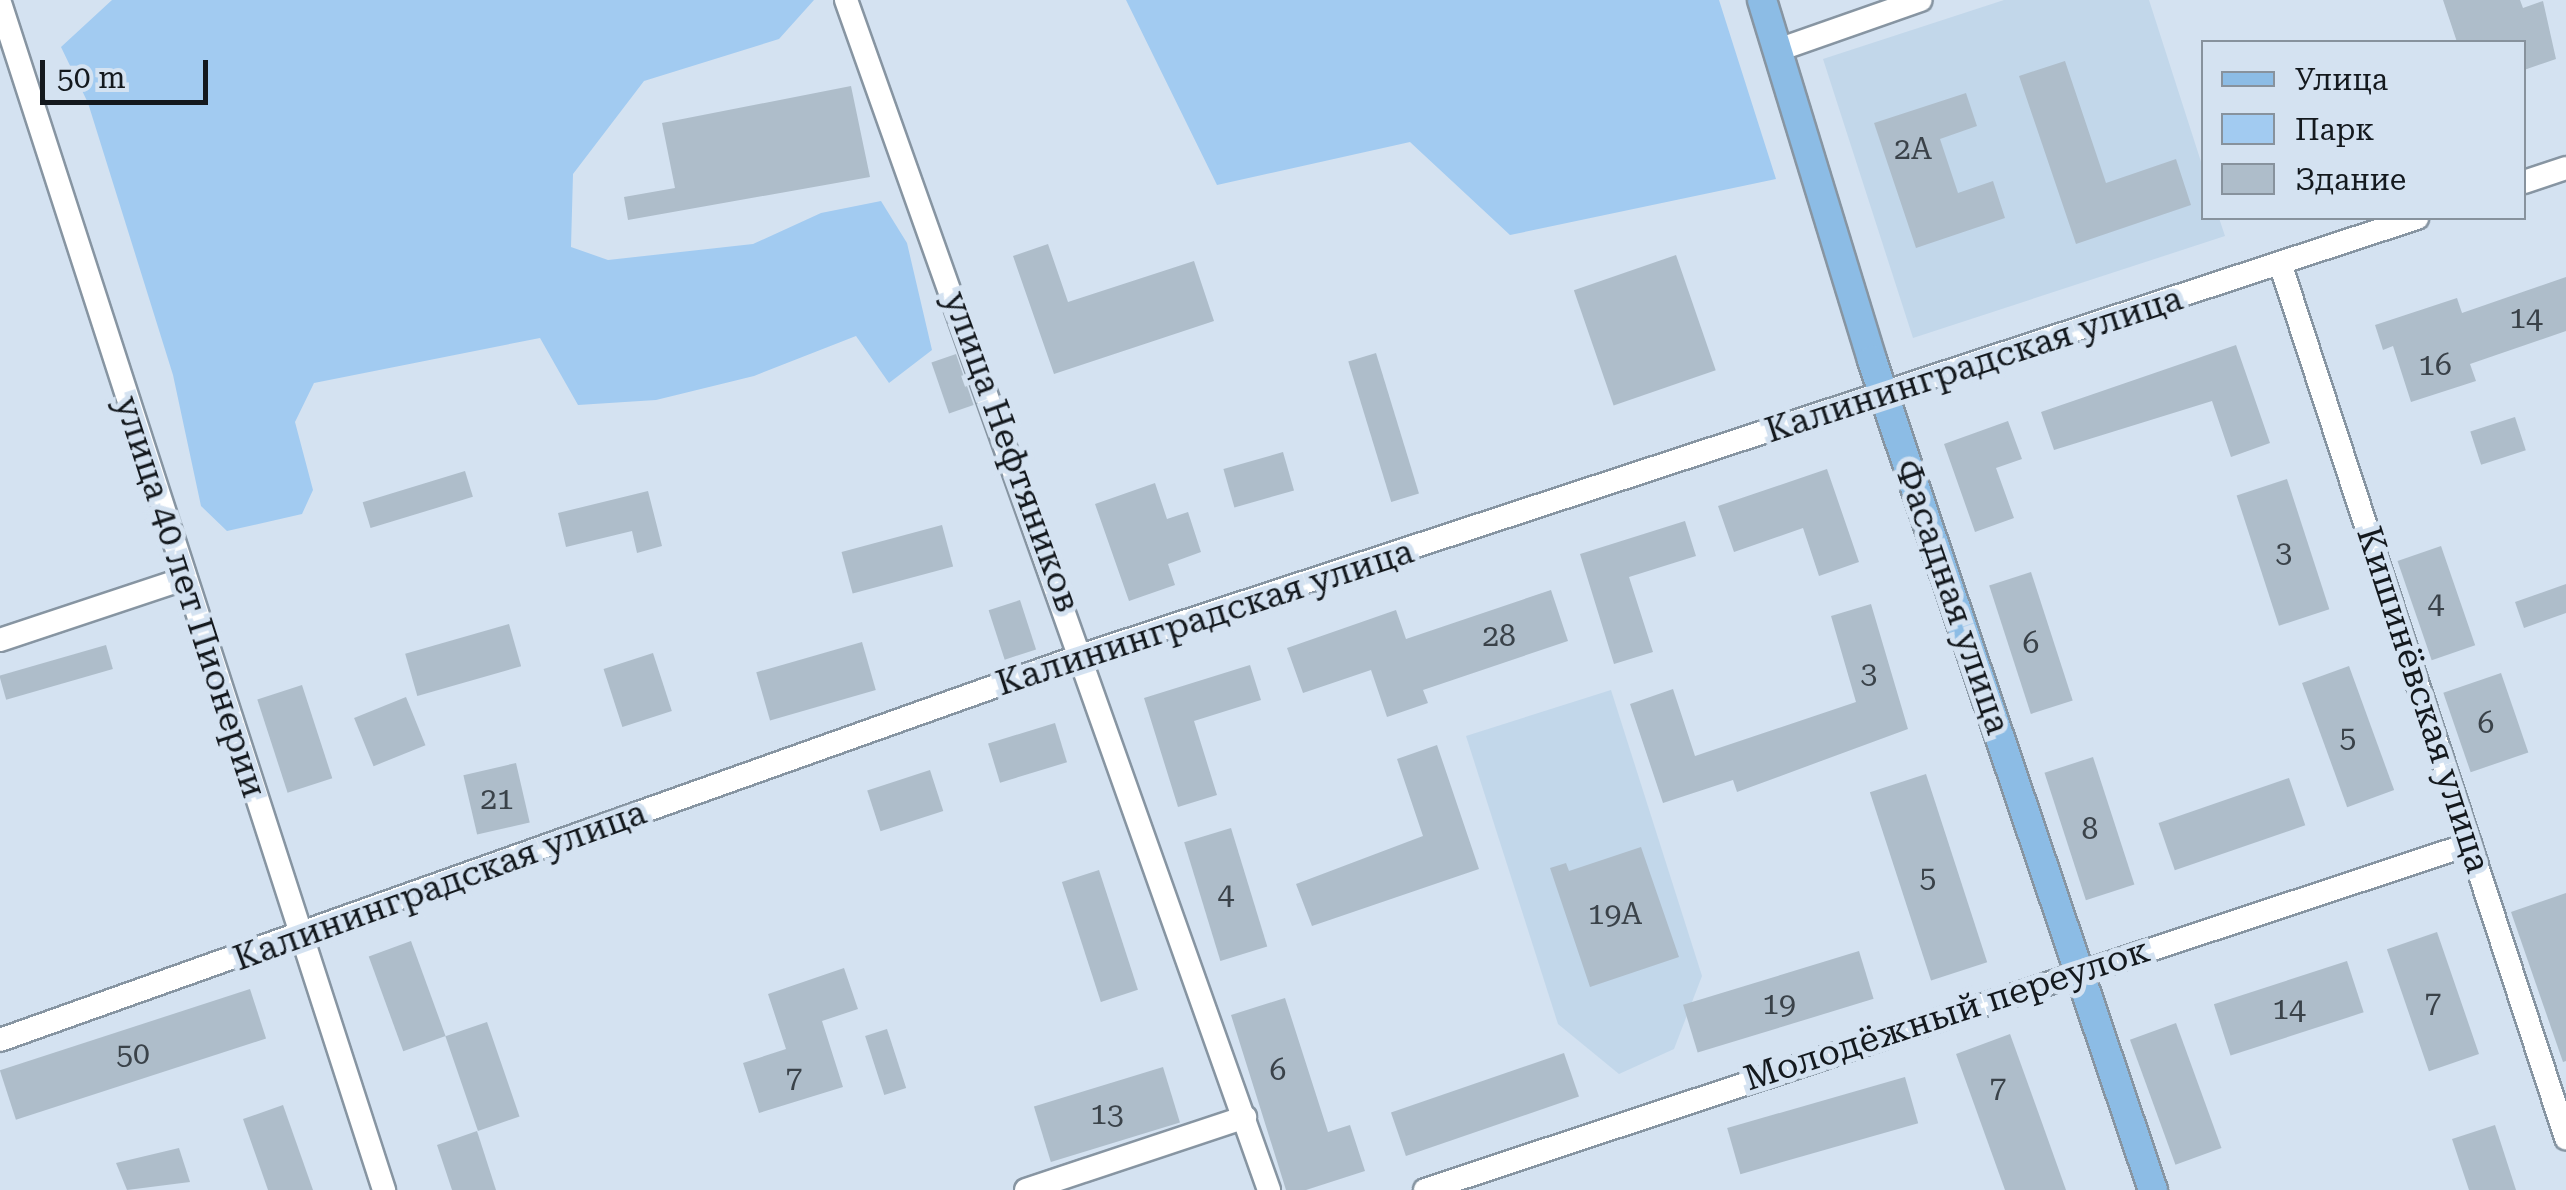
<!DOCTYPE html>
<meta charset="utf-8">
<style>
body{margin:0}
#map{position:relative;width:2566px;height:1190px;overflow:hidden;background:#d4e2f1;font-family:"Roboto Serif",serif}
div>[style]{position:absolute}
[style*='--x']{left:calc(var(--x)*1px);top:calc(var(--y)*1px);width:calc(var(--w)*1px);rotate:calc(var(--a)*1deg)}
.built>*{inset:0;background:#c2d7ea}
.green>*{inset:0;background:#a2cbf1}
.building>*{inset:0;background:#aebdca;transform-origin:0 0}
.roads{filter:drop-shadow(2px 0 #8795a2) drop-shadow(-2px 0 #8795a2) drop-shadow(0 2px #8795a2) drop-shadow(0 -2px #8795a2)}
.minor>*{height:22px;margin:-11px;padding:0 11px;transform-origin:11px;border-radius:11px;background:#fff}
.major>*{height:28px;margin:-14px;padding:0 14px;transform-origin:14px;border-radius:14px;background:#8cbce5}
span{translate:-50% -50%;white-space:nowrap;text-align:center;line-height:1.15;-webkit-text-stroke:10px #d4e2f1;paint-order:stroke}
.number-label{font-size:30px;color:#3a4249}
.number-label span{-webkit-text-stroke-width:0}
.street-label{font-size:35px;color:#14191e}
.legend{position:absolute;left:2201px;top:40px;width:325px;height:180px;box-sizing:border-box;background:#d4e2f1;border:2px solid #87929d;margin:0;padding:12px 18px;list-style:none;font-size:30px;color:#14191e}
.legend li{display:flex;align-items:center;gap:20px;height:50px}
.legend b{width:50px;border:2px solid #87929d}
.scale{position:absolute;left:40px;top:60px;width:168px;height:45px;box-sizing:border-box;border:5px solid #14191e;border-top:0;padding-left:12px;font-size:30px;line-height:35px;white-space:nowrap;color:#14191e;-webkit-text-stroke:8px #d4e2f1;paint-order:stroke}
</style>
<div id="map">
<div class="built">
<i style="clip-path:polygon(2004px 0,2149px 0,2203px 168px,2204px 218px,2219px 218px,2225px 236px,1913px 338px,1823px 59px)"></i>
<i style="clip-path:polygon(1611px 690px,1702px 976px,1674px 1049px,1619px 1074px,1558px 1024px,1466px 736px)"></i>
</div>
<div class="green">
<i style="clip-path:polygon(112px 0,814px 0,779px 39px,644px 81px,573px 174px,571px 247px,608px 260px,753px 244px,821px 213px,881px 201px,907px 243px,932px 350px,889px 383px,856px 336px,754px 376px,656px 400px,578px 405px,540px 338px,314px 383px,295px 422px,313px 490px,302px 514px,227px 531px,201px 506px,173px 375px,88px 103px,61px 47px)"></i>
<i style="clip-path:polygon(1126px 0,1719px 0,1776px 179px,1510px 235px,1410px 142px,1217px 185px)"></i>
</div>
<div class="building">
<i style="clip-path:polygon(2443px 0,2520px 0,2523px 8px,2543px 1px,2556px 59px,2524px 70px,2524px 42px,2457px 42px)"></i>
<i style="clip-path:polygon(2065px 61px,2106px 183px,2176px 159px,2191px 205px,2076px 244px,2019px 76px)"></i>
<i style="clip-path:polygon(851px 86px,870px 177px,628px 220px,624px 197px,675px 188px,662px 123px)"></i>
<i style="clip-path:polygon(1966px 93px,1977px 126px,1940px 139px,1958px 193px,1993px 181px,2005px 218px,1916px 248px,1874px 123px)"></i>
<i style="clip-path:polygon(1048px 244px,1068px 302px,1194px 261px,1214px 321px,1054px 374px,1013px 256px)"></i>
<i style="left:1676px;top:255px;width:122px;height:108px;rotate:71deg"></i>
<i style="clip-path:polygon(2566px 277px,2566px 331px,2470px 364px,2476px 381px,2411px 402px,2393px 346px,2383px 350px,2375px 325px,2457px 298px,2462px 313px)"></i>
<i style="clip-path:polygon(2236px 345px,2270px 443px,2231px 457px,2212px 401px,2054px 450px,2041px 412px)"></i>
<i style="left:1376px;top:353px;width:147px;height:29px;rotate:73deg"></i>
<i style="left:956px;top:354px;width:54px;height:26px;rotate:71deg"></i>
<i style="left:2515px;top:417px;width:35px;height:47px;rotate:72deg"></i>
<i style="clip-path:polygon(2008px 421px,2022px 459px,1996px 468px,2014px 518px,1975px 532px,1944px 444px)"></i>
<i style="left:1283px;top:452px;width:40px;height:62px;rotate:74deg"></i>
<i style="clip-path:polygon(1827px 469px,1859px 562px,1819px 576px,1803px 528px,1734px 552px,1718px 506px)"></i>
<i style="left:465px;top:471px;width:27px;height:107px;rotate:73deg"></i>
<i style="left:2287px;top:479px;width:137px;height:53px;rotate:72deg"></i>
<i style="clip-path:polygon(1155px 483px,1167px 519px,1188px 512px,1201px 552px,1168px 564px,1175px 585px,1129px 601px,1095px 504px)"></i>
<i style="clip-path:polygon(648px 491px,662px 546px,637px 553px,632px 531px,566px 547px,558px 513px)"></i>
<i style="clip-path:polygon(1685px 521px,1696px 556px,1629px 577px,1653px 652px,1614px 664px,1580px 554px)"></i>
<i style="left:942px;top:525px;width:43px;height:104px;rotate:75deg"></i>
<i style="left:2441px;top:546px;width:105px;height:46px;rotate:71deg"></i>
<i style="left:2031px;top:572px;width:135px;height:44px;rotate:72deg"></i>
<i style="clip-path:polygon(2566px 584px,2566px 613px,2524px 628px,2515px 602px)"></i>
<i style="clip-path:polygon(1551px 590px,1568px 641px,1423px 690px,1428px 703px,1387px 717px,1371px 670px,1303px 693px,1287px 648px,1396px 610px,1406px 639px)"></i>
<i style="left:1020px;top:600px;width:52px;height:33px;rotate:72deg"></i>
<i style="clip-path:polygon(1871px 604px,1908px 729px,1737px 792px,1733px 780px,1663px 803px,1630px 704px,1673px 689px,1695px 756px,1856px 702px,1831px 616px)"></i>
<i style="left:509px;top:624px;width:44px;height:108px;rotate:74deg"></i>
<i style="left:862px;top:642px;width:50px;height:110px;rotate:74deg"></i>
<i style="left:106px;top:645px;width:25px;height:111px;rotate:74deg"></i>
<i style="left:653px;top:653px;width:61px;height:52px;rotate:72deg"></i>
<i style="clip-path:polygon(1250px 665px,1261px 700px,1194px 721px,1217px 795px,1178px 807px,1144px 698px)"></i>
<i style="left:2349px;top:666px;width:132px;height:50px;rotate:70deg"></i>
<i style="left:2501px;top:673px;width:84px;height:61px;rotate:71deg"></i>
<i style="left:302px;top:685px;width:98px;height:47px;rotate:72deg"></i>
<i style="left:406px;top:697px;width:52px;height:56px;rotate:68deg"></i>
<i style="left:1055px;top:723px;width:41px;height:70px;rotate:73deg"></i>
<i style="clip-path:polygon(1437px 745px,1479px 869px,1312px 926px,1296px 884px,1423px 836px,1397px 759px)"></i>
<i style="left:2093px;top:757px;width:134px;height:51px;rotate:72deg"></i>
<i style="left:516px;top:763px;width:61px;height:54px;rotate:77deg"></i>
<i style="left:930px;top:770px;width:43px;height:66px;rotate:72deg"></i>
<i style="left:1926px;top:774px;width:198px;height:59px;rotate:72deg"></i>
<i style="left:2289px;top:778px;width:50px;height:138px;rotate:71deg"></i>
<i style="left:1231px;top:828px;width:124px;height:49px;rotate:73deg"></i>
<i style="clip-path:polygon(1641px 847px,1679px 957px,1590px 987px,1550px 868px,1566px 863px,1569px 871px)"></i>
<i style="left:1099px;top:870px;width:126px;height:39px;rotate:72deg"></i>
<i style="clip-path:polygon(2566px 893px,2566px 1061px,2563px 1062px,2511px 912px)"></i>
<i style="left:2437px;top:932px;width:129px;height:53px;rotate:71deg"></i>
<i style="left:411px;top:941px;width:101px;height:45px;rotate:70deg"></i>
<i style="left:1859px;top:951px;width:50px;height:184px;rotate:73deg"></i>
<i style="left:2347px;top:961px;width:54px;height:140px;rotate:72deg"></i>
<i style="clip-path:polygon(844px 968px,858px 1009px,822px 1021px,843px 1087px,759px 1113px,743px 1063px,786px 1049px,768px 994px)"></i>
<i style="left:250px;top:989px;width:52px;height:263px;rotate:72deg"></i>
<i style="clip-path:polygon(1285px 998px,1328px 1132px,1350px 1125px,1365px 1171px,1306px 1190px,1286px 1190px,1231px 1015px)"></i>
<i style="left:487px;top:1022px;width:100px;height:44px;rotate:71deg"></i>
<i style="left:2176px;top:1023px;width:133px;height:49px;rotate:70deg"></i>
<i style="left:887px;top:1029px;width:62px;height:23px;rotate:72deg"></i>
<i style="clip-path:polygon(2010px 1034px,2041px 1120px,2066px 1190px,2005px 1190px,1956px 1054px)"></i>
<i style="left:1564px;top:1053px;width:46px;height:183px;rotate:71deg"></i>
<i style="left:1163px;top:1067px;width:58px;height:135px;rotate:73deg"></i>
<i style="left:1905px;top:1077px;width:48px;height:185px;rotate:74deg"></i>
<i style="clip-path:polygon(283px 1105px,313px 1190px,268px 1190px,243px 1119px)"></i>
<i style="clip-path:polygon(2495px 1125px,2516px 1190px,2469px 1190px,2452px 1139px)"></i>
<i style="clip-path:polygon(477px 1131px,496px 1190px,452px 1190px,437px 1145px)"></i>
<i style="clip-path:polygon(179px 1148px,190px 1182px,127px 1190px,116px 1163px)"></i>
</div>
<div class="roads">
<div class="minor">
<i style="--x:846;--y:0;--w:1263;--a:70.43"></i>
<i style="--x:0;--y:3;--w:1248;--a:72.07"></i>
<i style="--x:1778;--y:50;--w:151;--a:-19.3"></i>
<i style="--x:2524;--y:182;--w:44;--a:-18.4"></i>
<i style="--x:2280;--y:263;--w:921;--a:71.9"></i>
<i style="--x:0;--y:640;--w:193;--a:-18.4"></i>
<i style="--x:0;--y:1040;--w:1149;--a:-19.57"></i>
<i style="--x:1083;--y:655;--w:1404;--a:-18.14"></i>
<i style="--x:1026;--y:1190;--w:231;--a:-18.4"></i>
<i style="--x:1425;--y:1190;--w:1101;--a:-18.32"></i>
</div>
<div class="major">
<i style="--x:1762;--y:0;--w:376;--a:73"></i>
<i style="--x:1872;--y:360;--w:876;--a:71.3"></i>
</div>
</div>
<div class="number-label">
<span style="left:1913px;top:149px">2А</span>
<span style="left:2526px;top:318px">14</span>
<span style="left:2435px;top:365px">16</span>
<span style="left:2284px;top:552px">3</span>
<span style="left:2436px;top:603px">4</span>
<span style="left:1499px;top:636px">28</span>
<span style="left:2031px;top:643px">6</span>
<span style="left:1869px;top:673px">3</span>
<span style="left:2486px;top:723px">6</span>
<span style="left:2348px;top:737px">5</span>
<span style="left:497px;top:799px">21</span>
<span style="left:2090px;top:829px">8</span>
<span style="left:1928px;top:877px">5</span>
<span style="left:1226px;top:894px">4</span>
<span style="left:1615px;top:914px">19А</span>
<span style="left:2433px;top:1002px">7</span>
<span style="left:1779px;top:1004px">19</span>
<span style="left:2289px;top:1009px">14</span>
<span style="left:133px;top:1054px">50</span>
<span style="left:1278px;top:1070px">6</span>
<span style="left:794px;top:1077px">7</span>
<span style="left:1998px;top:1087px">7</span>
<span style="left:1107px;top:1114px">13</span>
</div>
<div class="street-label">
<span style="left:1974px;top:365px;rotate:-18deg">Калининградская улица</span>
<span style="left:1011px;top:452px;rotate:70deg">улица Нефтяников</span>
<span style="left:190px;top:597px;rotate:72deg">улица 40 лет Пионерии</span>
<span style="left:1952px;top:597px;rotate:71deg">Фасадная улица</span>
<span style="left:1205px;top:618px;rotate:-18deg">Калининградская улица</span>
<span style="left:2423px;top:700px;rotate:72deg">Кишинёвская улица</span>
<span style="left:440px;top:886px;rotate:-20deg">Калининградская улица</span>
<span style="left:1947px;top:1015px;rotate:-18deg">Молодёжный переулок</span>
</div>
<ul class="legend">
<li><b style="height:12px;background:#8cbce5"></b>Улица</li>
<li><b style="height:28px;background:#a2cbf1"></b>Парк</li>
<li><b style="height:28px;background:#aebdca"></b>Здание</li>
</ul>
<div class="scale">50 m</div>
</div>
